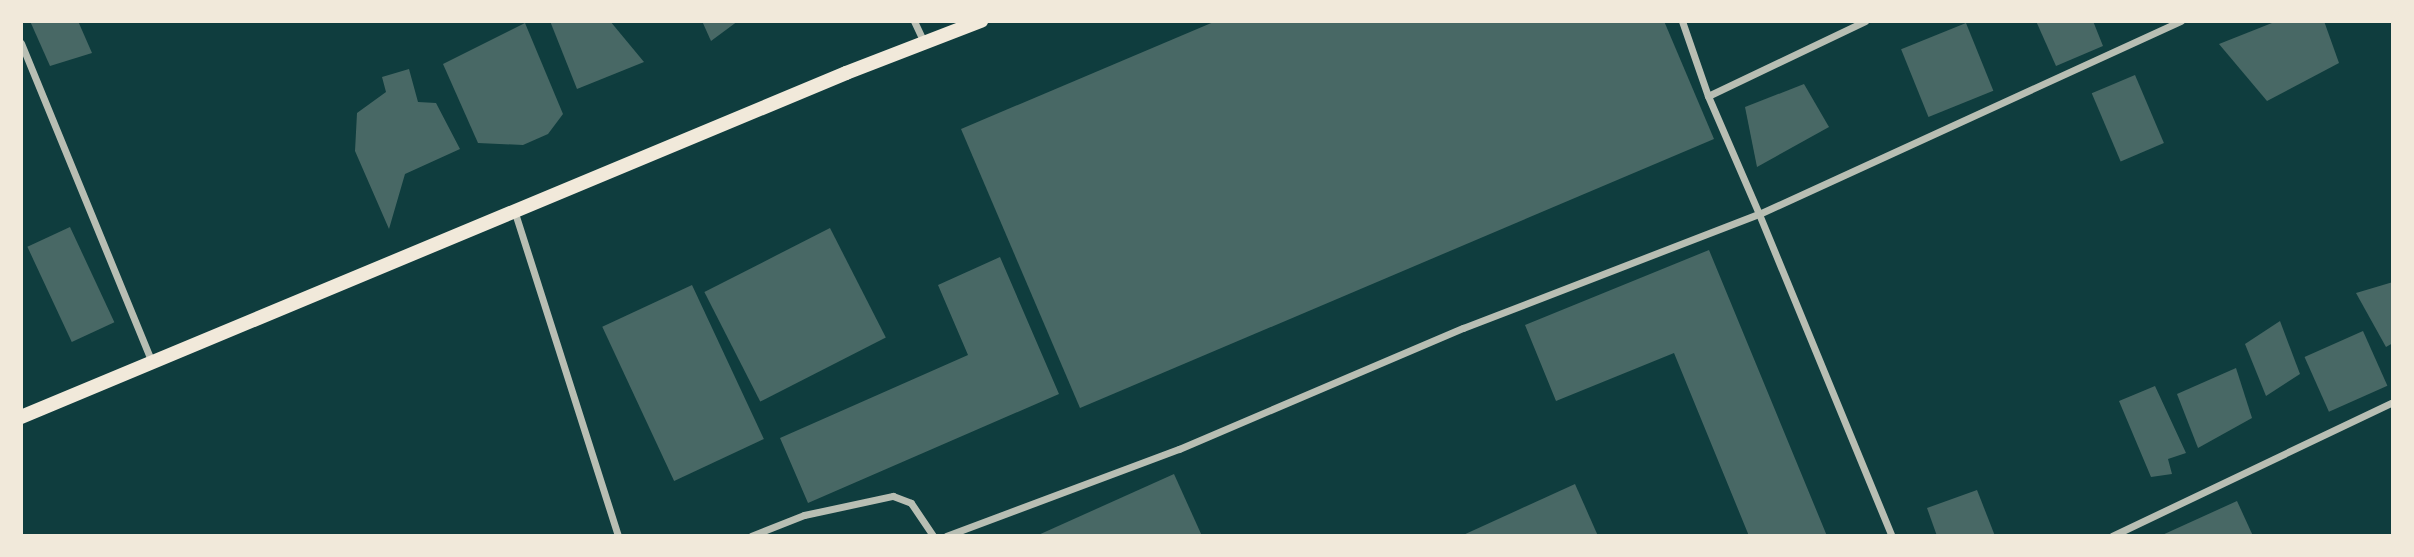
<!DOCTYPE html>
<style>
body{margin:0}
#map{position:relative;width:2414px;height:557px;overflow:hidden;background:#0f3d3e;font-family:"Source Serif 4",serif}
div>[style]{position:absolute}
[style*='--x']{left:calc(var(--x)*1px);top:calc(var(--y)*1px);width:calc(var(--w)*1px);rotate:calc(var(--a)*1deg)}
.building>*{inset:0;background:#486865;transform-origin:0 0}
.minor>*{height:7px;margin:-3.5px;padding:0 3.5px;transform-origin:3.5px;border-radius:3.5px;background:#b8beb3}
.secondary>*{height:14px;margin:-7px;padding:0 7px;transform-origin:7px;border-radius:7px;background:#f1e9da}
span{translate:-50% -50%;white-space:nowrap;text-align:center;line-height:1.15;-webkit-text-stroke:7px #f1e9da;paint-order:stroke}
.frame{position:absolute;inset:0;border:23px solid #f1e9da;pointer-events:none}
</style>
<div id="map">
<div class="building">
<i style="clip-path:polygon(30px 21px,78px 21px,92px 53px,50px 66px)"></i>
<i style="clip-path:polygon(550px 21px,610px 21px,644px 62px,577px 89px)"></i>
<i style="clip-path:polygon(702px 21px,738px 21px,711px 41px)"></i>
<i style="clip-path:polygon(1216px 21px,1664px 21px,1714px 139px,1080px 408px,961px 129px)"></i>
<i style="clip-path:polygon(2036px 21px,2093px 21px,2103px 46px,2056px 66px)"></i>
<i style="clip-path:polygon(2277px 21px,2324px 21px,2339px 63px,2267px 101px,2219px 44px)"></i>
<i style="clip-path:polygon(525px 23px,563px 114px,548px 134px,523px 145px,478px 143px,443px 64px)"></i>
<i style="left:1966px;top:23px;width:73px;height:70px;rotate:68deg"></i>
<i style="clip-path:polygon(409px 69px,418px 102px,436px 103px,460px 149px,405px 174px,389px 229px,355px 151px,357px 113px,386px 92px,382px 77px)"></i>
<i style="left:2135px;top:75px;width:74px;height:47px;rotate:67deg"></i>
<i style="clip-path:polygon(1804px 84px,1829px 127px,1757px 167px,1745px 107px)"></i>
<i style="left:70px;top:227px;width:105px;height:47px;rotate:65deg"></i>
<i style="left:830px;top:228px;width:123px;height:141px;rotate:63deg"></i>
<i style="clip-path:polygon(1709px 250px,1827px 536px,1749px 536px,1674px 353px,1556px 401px,1525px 325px)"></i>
<i style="clip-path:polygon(1000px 257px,1059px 394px,808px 503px,780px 438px,968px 355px,938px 285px)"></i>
<i style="clip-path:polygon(2393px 282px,2393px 343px,2386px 347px,2356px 293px)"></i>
<i style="left:692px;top:285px;width:170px;height:99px;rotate:65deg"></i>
<i style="clip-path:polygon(2280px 321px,2300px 374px,2266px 396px,2245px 344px)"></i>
<i style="left:2363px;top:331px;width:60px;height:64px;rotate:66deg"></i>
<i style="clip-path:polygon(2236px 368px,2252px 418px,2198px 448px,2177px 394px)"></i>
<i style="clip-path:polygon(2155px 386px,2186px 453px,2168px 459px,2172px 474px,2151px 477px,2119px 401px)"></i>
<i style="clip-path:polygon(1174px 474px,1202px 536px,1036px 536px)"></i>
<i style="clip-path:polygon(1575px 484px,1598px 536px,1461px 536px)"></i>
<i style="clip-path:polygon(1977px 490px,1995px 536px,1937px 536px,1927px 508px)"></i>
<i style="clip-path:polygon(2237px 501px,2253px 536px,2160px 536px)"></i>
</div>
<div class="minor">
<i style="--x:914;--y:21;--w:23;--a:65"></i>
<i style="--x:1682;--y:21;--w:79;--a:70.9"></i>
<i style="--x:1708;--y:96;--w:129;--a:66.6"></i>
<i style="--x:1759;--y:214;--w:464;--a:-24.6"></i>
<i style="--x:21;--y:43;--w:346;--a:67.7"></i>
<i style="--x:1708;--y:96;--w:174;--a:-25.5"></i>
<i style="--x:515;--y:213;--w:339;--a:72.3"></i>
<i style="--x:751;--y:536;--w:57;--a:-21.6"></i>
<i style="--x:804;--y:515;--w:91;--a:-12.1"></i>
<i style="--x:893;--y:496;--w:19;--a:21"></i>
<i style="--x:911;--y:503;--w:40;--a:56"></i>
<i style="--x:946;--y:536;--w:249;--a:-20.5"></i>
<i style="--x:1179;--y:449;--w:309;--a:-23.1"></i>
<i style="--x:1463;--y:328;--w:317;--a:-21.1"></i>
<i style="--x:1759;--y:214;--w:348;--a:67.6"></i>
<i style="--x:2112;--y:536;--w:311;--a:-25.5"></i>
</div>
<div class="secondary">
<i style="--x:21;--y:417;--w:894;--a:-22.63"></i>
<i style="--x:846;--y:73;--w:145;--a:-21.1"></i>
</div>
<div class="frame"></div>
</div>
